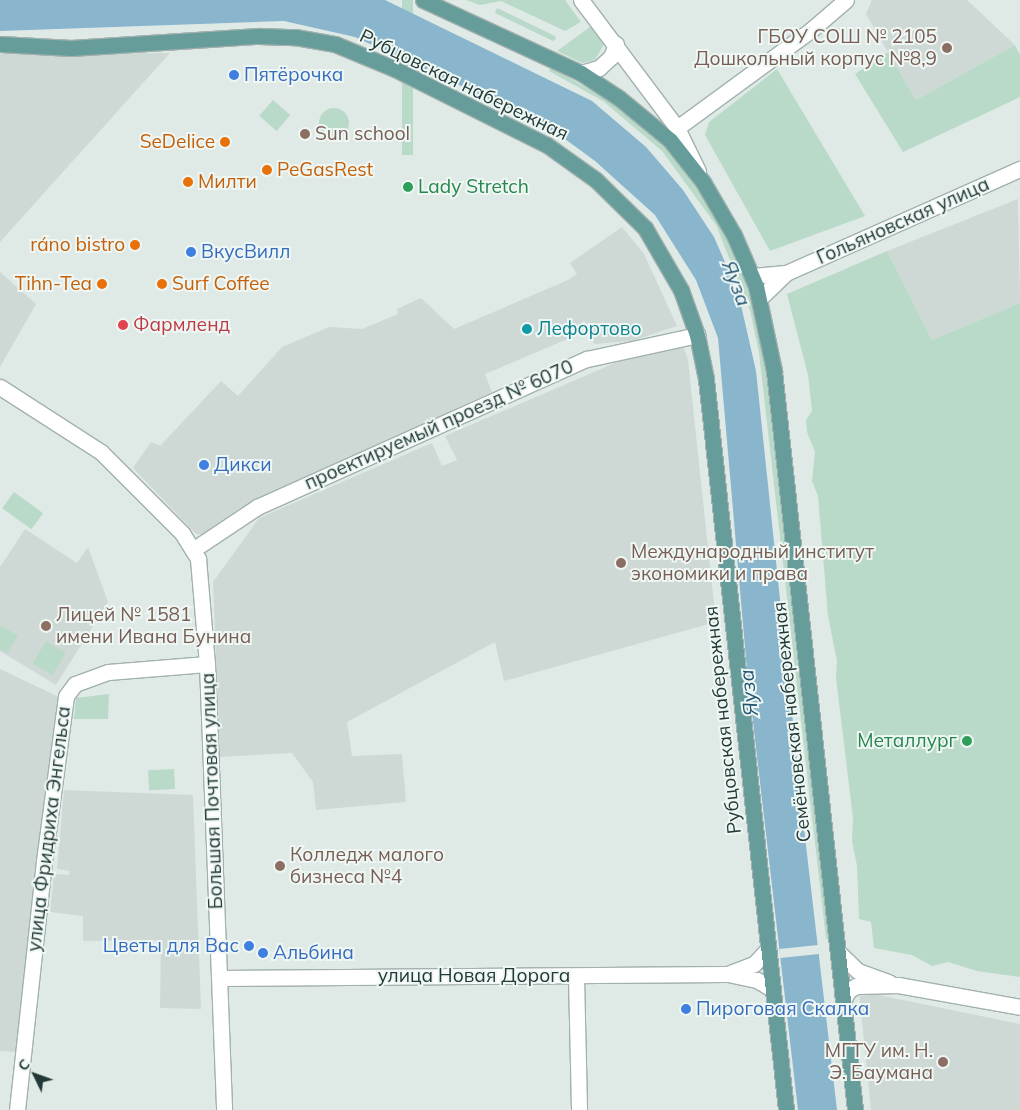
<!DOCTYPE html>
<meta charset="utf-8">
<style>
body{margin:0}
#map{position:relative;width:1020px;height:1110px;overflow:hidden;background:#dfeae7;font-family:Mulish,sans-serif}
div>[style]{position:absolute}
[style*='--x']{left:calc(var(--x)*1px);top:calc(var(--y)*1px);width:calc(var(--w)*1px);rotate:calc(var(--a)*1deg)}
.built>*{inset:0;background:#ced9d6}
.green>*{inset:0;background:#b9dac8;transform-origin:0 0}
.round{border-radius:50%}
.water>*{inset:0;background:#89b5cd}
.pier>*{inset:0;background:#dfeae7;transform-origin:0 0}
.roads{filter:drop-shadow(1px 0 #a2b1af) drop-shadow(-1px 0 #a2b1af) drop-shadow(0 1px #a2b1af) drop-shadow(0 -1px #a2b1af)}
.minor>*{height:15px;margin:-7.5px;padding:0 7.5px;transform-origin:7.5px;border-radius:7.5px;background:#fff}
.major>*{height:15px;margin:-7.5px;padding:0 7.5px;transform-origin:7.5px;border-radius:7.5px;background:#669d9a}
.dots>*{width:14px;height:14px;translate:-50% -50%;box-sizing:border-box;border:2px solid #eff7f4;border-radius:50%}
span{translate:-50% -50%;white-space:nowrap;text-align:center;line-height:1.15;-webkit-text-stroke:4px #eff7f4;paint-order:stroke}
.education-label{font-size:19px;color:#785e54}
.right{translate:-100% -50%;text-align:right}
.left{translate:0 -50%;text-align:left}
.shop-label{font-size:19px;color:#366cbe}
.street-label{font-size:19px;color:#213937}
.food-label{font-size:19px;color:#c56008}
.leisure-label{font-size:19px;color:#27864d}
.health-label{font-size:19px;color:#be3a42}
.culture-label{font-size:19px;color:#0d838f}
.water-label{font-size:20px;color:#1f5371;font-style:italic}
.north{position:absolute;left:10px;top:1050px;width:50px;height:50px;-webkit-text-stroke:4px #eff7f4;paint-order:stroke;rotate:312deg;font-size:14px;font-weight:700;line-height:20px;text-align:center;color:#213937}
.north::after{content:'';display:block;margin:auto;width:18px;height:22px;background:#213937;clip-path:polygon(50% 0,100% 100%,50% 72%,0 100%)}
</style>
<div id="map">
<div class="built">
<i style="clip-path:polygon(872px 0,967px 0,1015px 45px,916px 100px,866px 14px)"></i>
<i style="clip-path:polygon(170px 53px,0 242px,0 54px)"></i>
<i style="clip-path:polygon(1018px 199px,1020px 303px,932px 340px,887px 251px)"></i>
<i style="clip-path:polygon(622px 227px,644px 254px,677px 326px,632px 341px,594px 344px,584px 320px,570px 338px,485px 374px,492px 392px,240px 508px,203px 534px,196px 534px,133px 468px,151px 442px,160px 446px,221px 381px,238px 396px,282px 347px,329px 327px,362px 329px,398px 314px,397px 309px,421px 298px,454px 329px,568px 280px,577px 274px,570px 263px)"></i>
<i style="clip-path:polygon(0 272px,36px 304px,0 367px)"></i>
<i style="clip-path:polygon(682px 343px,688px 360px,716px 622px,504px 681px,495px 642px,347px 722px,352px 756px,402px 754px,406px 802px,316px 810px,313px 782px,292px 753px,220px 757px,213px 582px,259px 518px,432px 443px,442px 466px,457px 460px,445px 436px,638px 353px)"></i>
<i style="clip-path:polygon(25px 529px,77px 563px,88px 547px,108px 602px,56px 685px,0 651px,0 567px)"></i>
<i style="clip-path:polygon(0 669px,59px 697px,17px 1052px,0 1051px)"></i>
<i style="clip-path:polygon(64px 790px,193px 795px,201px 1009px,160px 1008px,161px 940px,83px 941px,83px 916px,50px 912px,54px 874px,69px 875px,70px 871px,57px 869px)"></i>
<i style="clip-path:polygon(859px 991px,1020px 1024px,1020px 1110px,871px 1110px)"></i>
</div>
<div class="green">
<i style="left:402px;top:0;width:11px;height:155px"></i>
<i style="clip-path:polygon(466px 0,565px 0,581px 22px,565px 31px,501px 1px,480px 5px)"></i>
<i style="clip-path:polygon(497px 8px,555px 36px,556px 39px,553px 41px,495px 13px)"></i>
<i style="clip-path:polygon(594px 24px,604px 44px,595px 60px,582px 63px,557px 51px)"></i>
<i style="clip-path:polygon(1015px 45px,1020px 55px,1020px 97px,903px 152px,855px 74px,888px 52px,916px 100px)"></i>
<i style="clip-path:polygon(551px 67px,619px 107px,669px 151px,717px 216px,751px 296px,764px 349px,829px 939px,826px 939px,759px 353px,750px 310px,716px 225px,662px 151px,603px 101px,549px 71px)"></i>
<i style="clip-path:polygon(777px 69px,865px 216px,770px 251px,705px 135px,709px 122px)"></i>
<i style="left:273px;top:100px;width:23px;height:21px;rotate:41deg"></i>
<i class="round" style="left:319px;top:108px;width:30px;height:30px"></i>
<i style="clip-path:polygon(887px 251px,932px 340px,1020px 303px,1020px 977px,977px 971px,948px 962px,932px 966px,912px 955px,874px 948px,871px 922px,859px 919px,857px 866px,852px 841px,853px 818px,836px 678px,837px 661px,828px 616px,818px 496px,812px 481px,815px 452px,807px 432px,806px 420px,812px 411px,808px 375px,787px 294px)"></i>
<i style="left:14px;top:492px;width:36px;height:20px;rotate:36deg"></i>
<i style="clip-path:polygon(0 625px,18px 636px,7px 653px,0 649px)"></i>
<i style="left:46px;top:641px;width:23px;height:26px;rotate:31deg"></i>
<i style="clip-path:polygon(109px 694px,108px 719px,74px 719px,76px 698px)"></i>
<i style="left:174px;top:769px;width:20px;height:26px;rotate:87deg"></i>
</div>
<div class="water">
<i style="clip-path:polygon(0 0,385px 0,592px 101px,646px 147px,683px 190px,714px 237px,738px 292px,756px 371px,805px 837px,837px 1110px,798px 1110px,747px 670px,718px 338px,696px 280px,655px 215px,595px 161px,561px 136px,526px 116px,355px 37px,284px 21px,0 31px)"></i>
</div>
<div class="pier">
<i style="left:818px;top:945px;width:9px;height:39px;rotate:84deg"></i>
</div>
<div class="roads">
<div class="minor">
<i style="--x:581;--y:0;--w:160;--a:53.1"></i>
<i style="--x:677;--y:128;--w:48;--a:64"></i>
<i style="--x:581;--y:73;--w:19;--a:-16"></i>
<i style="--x:599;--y:68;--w:16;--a:-43"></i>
<i style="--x:611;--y:57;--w:14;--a:-69"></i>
<i style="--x:677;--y:128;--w:166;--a:-36.2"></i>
<i style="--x:811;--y:30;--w:46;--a:-40.6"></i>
<i style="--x:752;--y:276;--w:34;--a:-5"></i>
<i style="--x:786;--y:273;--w:256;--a:-24"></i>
<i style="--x:760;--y:298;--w:36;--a:-44"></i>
<i style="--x:0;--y:387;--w:120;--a:32.8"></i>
<i style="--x:101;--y:452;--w:115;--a:45"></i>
<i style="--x:182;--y:533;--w:31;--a:58"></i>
<i style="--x:198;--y:559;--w:105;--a:85.1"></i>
<i style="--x:207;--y:664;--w:446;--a:87.8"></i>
<i style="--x:194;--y:549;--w:76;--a:-33.7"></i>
<i style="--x:257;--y:507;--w:362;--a:-24.2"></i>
<i style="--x:587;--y:359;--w:113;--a:-12.3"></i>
<i style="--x:838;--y:952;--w:28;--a:44"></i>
<i style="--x:858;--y:971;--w:33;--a:20"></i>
<i style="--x:730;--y:973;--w:26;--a:-21"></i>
<i style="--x:754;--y:964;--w:21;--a:-47"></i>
<i style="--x:576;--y:976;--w:134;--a:88.7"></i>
<i style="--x:220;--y:978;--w:508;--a:-0.45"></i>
<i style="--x:728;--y:974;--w:30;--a:12"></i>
<i style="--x:757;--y:980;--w:17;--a:31"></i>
<i style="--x:843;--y:1001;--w:11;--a:-63"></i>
<i style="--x:848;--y:991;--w:9;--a:-32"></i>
<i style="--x:856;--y:986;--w:42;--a:-1.4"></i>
<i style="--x:898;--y:985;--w:124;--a:10.2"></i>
<i style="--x:17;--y:1110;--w:250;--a:-83.8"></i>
<i style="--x:44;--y:861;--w:166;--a:-82.4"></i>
<i style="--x:66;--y:696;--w:15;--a:-53"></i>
<i style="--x:75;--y:684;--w:35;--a:-20"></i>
<i style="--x:108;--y:672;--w:99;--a:-4.6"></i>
</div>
<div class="major">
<i style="--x:423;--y:0;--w:174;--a:24.8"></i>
<i style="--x:581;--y:73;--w:45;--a:33.3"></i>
<i style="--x:619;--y:98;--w:66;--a:39.5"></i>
<i style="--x:670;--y:140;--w:53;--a:51.8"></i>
<i style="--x:703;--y:182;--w:61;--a:59.7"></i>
<i style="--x:734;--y:235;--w:56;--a:66.7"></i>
<i style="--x:756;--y:286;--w:87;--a:78"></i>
<i style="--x:774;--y:371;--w:743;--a:83.74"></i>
<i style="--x:0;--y:44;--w:71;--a:3.2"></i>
<i style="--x:71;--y:48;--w:188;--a:-3.7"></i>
<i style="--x:259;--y:36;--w:36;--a:2"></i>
<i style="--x:295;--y:37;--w:41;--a:9.9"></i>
<i style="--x:335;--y:44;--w:65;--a:22.6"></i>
<i style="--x:395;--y:69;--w:170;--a:26.6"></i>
<i style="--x:547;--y:145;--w:60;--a:35.5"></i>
<i style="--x:596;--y:180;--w:69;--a:44.4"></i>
<i style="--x:645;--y:228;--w:72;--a:59.9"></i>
<i style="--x:681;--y:290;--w:48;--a:70.4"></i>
<i style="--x:697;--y:335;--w:45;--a:78.4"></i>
<i style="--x:706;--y:379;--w:735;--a:83.75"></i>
</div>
</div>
<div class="dots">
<i style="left:947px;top:48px;background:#8d6e63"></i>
<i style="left:234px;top:75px;background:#3f7fe0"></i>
<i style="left:305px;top:134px;background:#8d6e63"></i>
<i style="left:225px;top:142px;background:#e8710a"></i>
<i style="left:267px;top:170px;background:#e8710a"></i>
<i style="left:188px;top:182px;background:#e8710a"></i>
<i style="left:408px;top:187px;background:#2e9e5b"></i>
<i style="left:135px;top:245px;background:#e8710a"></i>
<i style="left:191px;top:252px;background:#3f7fe0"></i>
<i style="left:102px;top:284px;background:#e8710a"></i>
<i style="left:162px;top:284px;background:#e8710a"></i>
<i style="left:123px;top:325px;background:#e0444e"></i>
<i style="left:527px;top:329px;background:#0f9aa8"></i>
<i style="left:204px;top:465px;background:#3f7fe0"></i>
<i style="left:621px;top:563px;background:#8d6e63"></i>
<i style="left:46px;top:626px;background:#8d6e63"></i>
<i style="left:967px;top:741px;background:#2e9e5b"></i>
<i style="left:280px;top:866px;background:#8d6e63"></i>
<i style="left:249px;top:946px;background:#3f7fe0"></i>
<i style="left:263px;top:953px;background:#3f7fe0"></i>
<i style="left:686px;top:1009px;background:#3f7fe0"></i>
<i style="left:943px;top:1062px;background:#8d6e63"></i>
</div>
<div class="education-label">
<span class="right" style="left:937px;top:48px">ГБОУ СОШ № 2105<br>Дошкольный корпус №8,9</span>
<span class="left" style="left:315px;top:134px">Sun school</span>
<span class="left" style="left:631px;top:563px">Международный институт<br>экономики и права</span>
<span class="left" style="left:56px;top:626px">Лицей № 1581<br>имени Ивана Бунина</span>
<span class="left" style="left:290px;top:866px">Колледж малого<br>бизнеса №4</span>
<span class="right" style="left:933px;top:1062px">МГТУ им. Н.<br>Э. Баумана</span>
</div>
<div class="shop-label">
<span class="left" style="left:244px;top:75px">Пятёрочка</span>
<span class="left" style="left:201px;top:252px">ВкусВилл</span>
<span class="left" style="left:214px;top:465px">Дикси</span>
<span class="right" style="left:239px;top:946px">Цветы для Вас</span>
<span class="left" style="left:273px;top:953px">Альбина</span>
<span class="left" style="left:696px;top:1009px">Пироговая Скалка</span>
</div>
<div class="street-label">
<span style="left:464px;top:85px;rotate:26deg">Рубцовская набережная</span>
<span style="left:903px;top:221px;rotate:-24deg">Гольяновская улица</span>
<span style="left:439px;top:425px;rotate:-24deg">проектируемый проезд № 6070</span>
<span style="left:723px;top:720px;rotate:-96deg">Рубцовская набережная</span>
<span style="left:792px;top:722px;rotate:-96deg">Семёновская набережная</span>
<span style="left:212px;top:791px;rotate:-92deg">Большая Почтовая улица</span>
<span style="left:49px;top:829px;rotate:-83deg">улица Фридриха Энгельса</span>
<span style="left:474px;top:976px">улица Новая Дорога</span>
</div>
<div class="food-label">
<span class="right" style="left:215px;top:142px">SeDelice</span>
<span class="left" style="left:277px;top:170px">PeGasRest</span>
<span class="left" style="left:198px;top:182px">Милти</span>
<span class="right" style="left:125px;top:245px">ráno bistro</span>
<span class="right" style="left:92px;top:284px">Tihn-Tea</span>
<span class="left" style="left:172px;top:284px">Surf Coffee</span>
</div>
<div class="leisure-label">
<span class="left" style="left:418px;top:187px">Lady Stretch</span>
<span class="right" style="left:957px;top:741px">Металлург</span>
</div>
<div class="health-label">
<span class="left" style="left:133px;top:325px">Фармленд</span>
</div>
<div class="culture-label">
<span class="left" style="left:537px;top:329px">Лефортово</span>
</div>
<div class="water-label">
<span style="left:737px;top:283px;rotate:69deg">Яуза</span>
<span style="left:748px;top:693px;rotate:-96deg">Яуза</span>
</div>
<div class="north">С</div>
</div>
